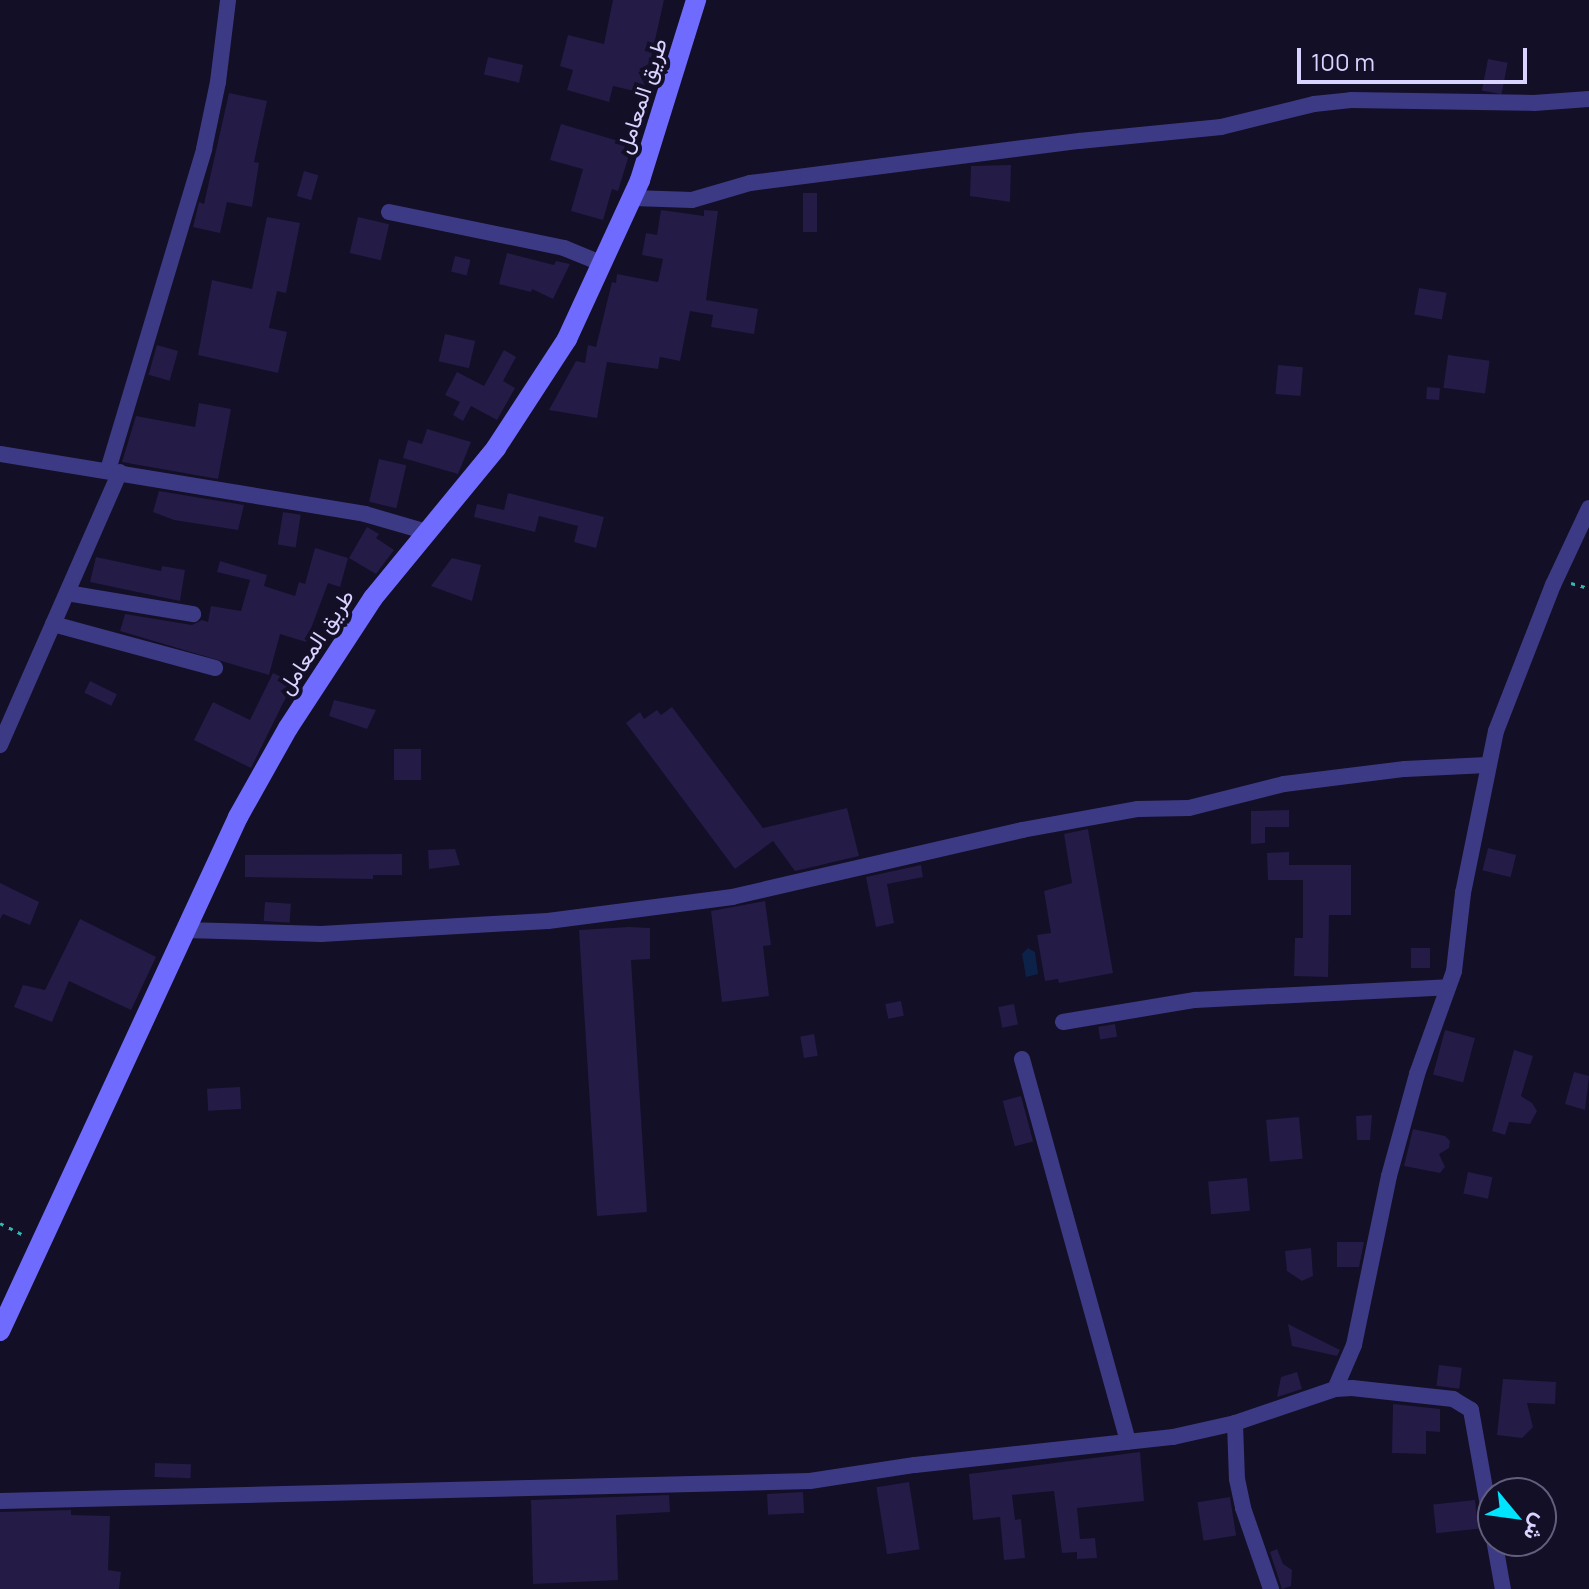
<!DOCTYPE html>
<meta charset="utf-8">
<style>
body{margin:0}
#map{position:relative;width:1589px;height:1589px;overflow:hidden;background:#130f26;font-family:Manrope,Vazirmatn,sans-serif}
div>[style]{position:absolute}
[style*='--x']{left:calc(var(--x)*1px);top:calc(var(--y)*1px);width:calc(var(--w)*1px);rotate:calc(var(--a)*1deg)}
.water>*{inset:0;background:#0c2248}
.building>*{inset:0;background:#241b47;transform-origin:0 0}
.path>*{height:3px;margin-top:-1.5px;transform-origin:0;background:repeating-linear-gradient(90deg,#2fb8b0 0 4px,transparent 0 10px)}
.minor>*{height:16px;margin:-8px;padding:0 8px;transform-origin:8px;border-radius:8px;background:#3d3a85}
.secondary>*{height:20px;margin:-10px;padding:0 10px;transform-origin:10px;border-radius:10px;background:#6f6bff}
span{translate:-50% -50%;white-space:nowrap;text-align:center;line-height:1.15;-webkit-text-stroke:8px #130f26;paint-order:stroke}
.street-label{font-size:22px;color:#d9d4ff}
.north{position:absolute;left:1477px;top:1477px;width:80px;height:80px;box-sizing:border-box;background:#130f26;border:2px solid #625e7d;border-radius:50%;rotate:119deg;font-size:22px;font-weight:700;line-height:32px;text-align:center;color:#d9d4ff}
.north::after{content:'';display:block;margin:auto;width:28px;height:36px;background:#00e5ff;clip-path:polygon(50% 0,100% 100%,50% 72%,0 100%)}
.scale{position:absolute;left:1297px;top:48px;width:230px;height:36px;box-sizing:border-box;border:4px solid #d9d4ff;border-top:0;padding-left:10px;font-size:24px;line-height:28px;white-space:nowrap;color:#d9d4ff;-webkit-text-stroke:6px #130f26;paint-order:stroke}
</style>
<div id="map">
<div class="water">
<i style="clip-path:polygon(1028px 948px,1035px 952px,1038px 974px,1026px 977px,1022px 954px)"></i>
</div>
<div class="building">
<i style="clip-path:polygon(613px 0,664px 0,643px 93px,613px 86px,609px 102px,567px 90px,573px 70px,560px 66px,568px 35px,604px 44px)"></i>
<i style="left:488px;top:57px;width:36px;height:18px;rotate:13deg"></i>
<i style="left:1488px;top:59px;width:20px;height:32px;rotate:11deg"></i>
<i style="clip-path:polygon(229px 93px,267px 101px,254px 162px,259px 163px,252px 207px,227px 202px,220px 233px,193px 227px,199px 202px,204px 204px)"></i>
<i style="clip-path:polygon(561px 124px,632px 145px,618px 191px,612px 189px,603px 220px,571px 211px,583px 169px,550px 160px)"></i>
<i style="clip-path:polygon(1011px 165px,1010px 202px,970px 196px,971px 166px)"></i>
<i style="left:304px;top:171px;width:15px;height:26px;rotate:16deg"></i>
<i style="left:803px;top:193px;width:14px;height:39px"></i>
<i style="clip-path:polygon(661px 210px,704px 216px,704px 210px,718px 211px,706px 300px,758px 309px,754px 334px,711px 327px,713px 315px,690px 311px,680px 361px,660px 357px,658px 369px,607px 362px,597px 418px,549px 410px,576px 361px,585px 363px,588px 345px,596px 347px,612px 282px,616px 283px,617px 274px,658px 282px,663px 259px,642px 255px,646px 233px,657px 235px)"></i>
<i style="clip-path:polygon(267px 217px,300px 223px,286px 293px,277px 291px,269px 328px,287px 332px,278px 373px,198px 355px,212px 280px,252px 289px)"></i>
<i style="left:358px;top:217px;width:32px;height:37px;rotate:13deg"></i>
<i style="clip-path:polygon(507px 253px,554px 265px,556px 261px,570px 264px,553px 299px,532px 289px,531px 292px,499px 284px)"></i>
<i style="left:455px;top:256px;width:16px;height:16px;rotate:14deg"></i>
<i style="left:1419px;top:288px;width:28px;height:27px;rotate:10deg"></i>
<i style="left:445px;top:334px;width:31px;height:28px;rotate:13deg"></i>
<i style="left:157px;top:345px;width:22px;height:31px;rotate:16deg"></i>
<i style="clip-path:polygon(504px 350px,516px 357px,503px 381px,515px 388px,497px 420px,471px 406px,463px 421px,453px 415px,460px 402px,445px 395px,457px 372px,484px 386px)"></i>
<i style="left:1448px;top:355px;width:42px;height:33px;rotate:8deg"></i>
<i style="left:1278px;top:365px;width:25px;height:29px;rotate:5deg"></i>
<i style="left:1427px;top:387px;width:13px;height:12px;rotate:4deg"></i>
<i style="clip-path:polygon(199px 403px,231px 409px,218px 479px,122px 462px,136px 416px,195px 427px)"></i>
<i style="clip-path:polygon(427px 429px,471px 442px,458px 474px,403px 458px,408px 440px,422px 444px)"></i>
<i style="left:379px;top:459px;width:28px;height:44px;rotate:13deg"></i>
<i style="clip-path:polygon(159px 491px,244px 505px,238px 530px,174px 520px,153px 512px)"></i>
<i style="clip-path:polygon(508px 493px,604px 517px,596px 548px,574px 542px,578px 526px,539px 516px,535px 532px,474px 517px,477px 504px,504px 510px)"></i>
<i style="left:283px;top:512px;width:18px;height:33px;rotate:9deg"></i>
<i style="clip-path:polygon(367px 527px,379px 534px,376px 538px,394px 550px,376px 574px,349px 558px)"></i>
<i style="clip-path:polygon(315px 548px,348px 558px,340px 587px,328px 583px,306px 642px,280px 634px,269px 675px,120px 631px,125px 614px,192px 625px,202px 620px,208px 622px,211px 606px,241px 611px,250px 580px,217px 572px,220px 561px,267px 575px,264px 586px,295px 596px,299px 582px,305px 584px)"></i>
<i style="clip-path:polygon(96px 557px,161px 571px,162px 566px,185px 570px,180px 601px,90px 582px)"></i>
<i style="clip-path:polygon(452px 558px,481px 565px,472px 601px,431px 586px)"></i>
<i style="clip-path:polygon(273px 673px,293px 683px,251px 768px,194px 740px,213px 702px,250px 720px)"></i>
<i style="left:90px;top:681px;width:30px;height:13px;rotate:26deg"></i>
<i style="clip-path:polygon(334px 700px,376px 710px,367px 729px,329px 716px)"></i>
<i style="clip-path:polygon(672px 707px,763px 828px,847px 808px,859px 856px,795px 871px,773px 841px,735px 869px,626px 723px,640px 712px,644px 719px,657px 710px,661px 715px)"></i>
<i style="left:394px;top:749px;width:27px;height:31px"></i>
<i style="clip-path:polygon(1289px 810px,1289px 827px,1265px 827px,1265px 843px,1251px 844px,1251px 811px)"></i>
<i style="clip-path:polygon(1088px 829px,1113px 973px,1059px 983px,1058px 979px,1045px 981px,1037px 935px,1051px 933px,1044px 891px,1072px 883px,1064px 834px)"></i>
<i style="left:1488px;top:848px;width:29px;height:23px;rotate:14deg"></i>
<i style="clip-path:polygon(455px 849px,460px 865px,429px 869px,428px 850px)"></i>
<i style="clip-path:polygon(1289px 852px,1289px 865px,1351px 865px,1351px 915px,1329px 915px,1328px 977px,1294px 976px,1295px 938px,1303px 938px,1303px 880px,1268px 880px,1267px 853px)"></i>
<i style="clip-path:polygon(402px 854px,402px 875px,373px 875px,373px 879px,245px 877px,245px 855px)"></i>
<i style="clip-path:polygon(921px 865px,923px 877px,887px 884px,894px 923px,876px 927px,866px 877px)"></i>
<i style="clip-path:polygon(0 883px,39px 902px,30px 925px,3px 914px,0 919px)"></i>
<i style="clip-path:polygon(765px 901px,771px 945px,763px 946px,769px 996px,722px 1002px,711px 911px)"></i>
<i style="left:265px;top:902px;width:26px;height:19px;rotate:4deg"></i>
<i style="clip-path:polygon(80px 919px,156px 957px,131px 1010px,69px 981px,52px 1022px,14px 1007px,23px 985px,45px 990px)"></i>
<i style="clip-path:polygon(629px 927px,650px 928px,650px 959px,631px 960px,647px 1212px,597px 1216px,579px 930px)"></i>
<i style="left:1411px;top:948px;width:19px;height:20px"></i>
<i style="left:901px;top:1001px;width:15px;height:16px;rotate:79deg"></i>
<i style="left:1014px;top:1004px;width:21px;height:16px;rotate:79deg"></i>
<i style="left:1115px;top:1024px;width:13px;height:17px;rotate:81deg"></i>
<i style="left:1445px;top:1030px;width:31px;height:46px;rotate:15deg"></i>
<i style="left:814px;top:1034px;width:22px;height:14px;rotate:80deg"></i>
<i style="clip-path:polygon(1514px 1050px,1533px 1056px,1521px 1096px,1532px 1103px,1537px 1111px,1530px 1124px,1509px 1122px,1505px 1135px,1492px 1131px)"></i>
<i style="clip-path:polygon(1574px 1072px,1589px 1076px,1585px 1110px,1565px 1104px)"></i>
<i style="left:240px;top:1087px;width:22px;height:33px;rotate:87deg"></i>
<i style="left:1021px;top:1096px;width:47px;height:19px;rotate:75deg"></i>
<i style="clip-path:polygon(1372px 1115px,1370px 1140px,1357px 1140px,1356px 1116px)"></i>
<i style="left:1299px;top:1117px;width:42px;height:33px;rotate:85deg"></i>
<i style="clip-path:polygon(1413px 1129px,1445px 1136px,1450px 1141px,1449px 1148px,1439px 1154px,1445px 1167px,1440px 1173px,1404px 1166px)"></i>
<i style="left:1468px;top:1172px;width:25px;height:22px;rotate:12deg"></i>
<i style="left:1247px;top:1178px;width:33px;height:39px;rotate:85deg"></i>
<i style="clip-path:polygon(1337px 1242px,1364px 1242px,1359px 1267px,1337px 1267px)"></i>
<i style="clip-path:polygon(1311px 1248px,1313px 1276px,1302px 1281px,1287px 1271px,1285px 1251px)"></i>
<i style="clip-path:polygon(1288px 1324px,1340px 1350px,1337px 1356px,1292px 1346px)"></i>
<i style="left:1439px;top:1365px;width:23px;height:21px;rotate:7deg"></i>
<i style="clip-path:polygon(1297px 1372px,1302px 1389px,1277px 1397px,1281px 1377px)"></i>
<i style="clip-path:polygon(1503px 1379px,1556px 1382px,1555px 1404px,1527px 1403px,1533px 1427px,1522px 1438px,1497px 1435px)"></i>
<i style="clip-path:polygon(1393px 1404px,1440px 1409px,1440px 1432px,1426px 1431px,1426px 1454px,1392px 1453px)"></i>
<i style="clip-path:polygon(1140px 1452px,1144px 1501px,1077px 1508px,1080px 1539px,1095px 1538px,1097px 1558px,1077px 1559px,1077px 1552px,1062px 1553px,1054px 1491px,1012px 1495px,1015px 1520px,1021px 1519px,1025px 1558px,1004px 1560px,1000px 1517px,973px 1520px,969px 1474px)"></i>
<i style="left:155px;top:1463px;width:36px;height:14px;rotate:2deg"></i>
<i style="left:909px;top:1482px;width:68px;height:33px;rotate:81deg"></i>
<i style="left:803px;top:1492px;width:21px;height:36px;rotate:87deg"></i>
<i style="clip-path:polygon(669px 1495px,670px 1512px,616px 1515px,618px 1580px,533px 1584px,531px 1500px)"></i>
<i style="left:1230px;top:1497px;width:39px;height:33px;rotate:81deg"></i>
<i style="left:1475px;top:1500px;width:29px;height:42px;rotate:84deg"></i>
<i style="clip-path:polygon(71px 1510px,71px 1515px,110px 1516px,108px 1570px,121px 1572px,119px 1589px,0 1589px,0 1512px)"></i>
<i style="clip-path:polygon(1277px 1549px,1283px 1564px,1292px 1570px,1291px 1586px,1282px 1589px,1270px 1552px)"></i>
</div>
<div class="path">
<i style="--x:1571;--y:583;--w:19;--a:16"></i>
<i style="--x:0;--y:1223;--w:29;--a:27"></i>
</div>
<div class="minor">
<i style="--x:633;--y:198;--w:59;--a:1.9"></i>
<i style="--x:692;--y:200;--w:60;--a:-16.3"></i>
<i style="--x:750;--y:183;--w:332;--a:-7.3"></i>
<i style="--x:1079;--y:141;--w:143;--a:-5.6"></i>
<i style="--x:1221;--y:127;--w:96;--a:-13.9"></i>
<i style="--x:1314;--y:104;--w:37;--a:-6"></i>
<i style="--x:1351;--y:100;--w:183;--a:0.9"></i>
<i style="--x:1534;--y:103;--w:55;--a:-4.2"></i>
<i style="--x:389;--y:212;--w:179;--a:11.6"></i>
<i style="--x:564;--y:248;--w:42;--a:22.3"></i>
<i style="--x:0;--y:454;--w:370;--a:9.3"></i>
<i style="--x:365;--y:514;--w:65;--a:16.2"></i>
<i style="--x:108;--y:470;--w:335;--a:-73.3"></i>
<i style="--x:204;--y:149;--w:68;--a:-78.2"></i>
<i style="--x:218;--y:82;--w:83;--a:-83"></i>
<i style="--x:67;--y:593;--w:128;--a:9.5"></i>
<i style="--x:53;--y:624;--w:168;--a:15.2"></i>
<i style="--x:0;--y:745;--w:298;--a:-66.3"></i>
<i style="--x:185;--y:930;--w:136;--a:1.7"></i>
<i style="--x:321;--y:934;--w:227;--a:-3.3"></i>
<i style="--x:548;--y:921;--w:186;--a:-7.4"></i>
<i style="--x:732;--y:897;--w:298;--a:-13"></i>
<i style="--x:1022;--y:830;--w:118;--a:-10.3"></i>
<i style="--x:1138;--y:809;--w:51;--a:-1.1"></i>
<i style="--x:1189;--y:808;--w:98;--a:-14.2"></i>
<i style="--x:1284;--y:784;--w:122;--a:-7.1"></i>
<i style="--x:1405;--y:769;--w:82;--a:-2.8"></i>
<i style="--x:1063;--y:1022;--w:134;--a:-9.5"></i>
<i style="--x:1195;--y:1000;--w:253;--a:-2.9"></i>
<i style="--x:1022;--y:1059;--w:397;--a:74.5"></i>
<i style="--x:1335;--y:1389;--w:48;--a:-66.6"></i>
<i style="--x:1354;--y:1345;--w:173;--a:-78.3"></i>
<i style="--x:1389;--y:1176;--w:106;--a:-74.6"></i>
<i style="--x:1417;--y:1074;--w:109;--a:-70.2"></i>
<i style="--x:1454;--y:971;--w:79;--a:-83.4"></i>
<i style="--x:1463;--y:893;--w:165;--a:-78.5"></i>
<i style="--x:1496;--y:731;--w:157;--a:-68.7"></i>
<i style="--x:1553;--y:585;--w:85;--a:-64.9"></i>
<i style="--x:1235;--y:1423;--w:56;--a:88"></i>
<i style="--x:1237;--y:1479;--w:30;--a:78"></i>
<i style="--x:1243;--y:1508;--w:86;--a:70.9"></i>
<i style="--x:0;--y:1501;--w:810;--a:-1.41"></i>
<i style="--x:810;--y:1481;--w:106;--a:-8.7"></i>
<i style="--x:915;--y:1465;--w:260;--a:-6.2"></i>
<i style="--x:1173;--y:1437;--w:64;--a:-12.7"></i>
<i style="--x:1235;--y:1423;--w:106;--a:-18.8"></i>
<i style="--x:1335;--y:1389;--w:17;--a:-3"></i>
<i style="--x:1352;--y:1388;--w:102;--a:6.2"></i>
<i style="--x:1453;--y:1399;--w:21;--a:31"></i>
<i style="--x:1471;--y:1410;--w:182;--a:79.9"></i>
</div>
<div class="secondary">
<i style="--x:0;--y:1331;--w:566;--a:-65.15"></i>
<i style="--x:238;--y:817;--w:102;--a:-60.7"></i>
<i style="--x:288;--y:728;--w:155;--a:-56.8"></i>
<i style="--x:373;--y:598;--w:194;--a:-50.6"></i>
<i style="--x:496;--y:448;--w:130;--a:-56.9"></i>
<i style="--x:567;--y:339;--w:175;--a:-65.3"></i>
<i style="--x:640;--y:180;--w:189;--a:-72.7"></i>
</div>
<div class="street-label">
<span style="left:642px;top:96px;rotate:-72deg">طريق المعامل</span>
<span style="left:316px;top:642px;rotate:-57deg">طريق المعامل</span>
</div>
<div class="north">ش</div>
<div class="scale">100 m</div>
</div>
